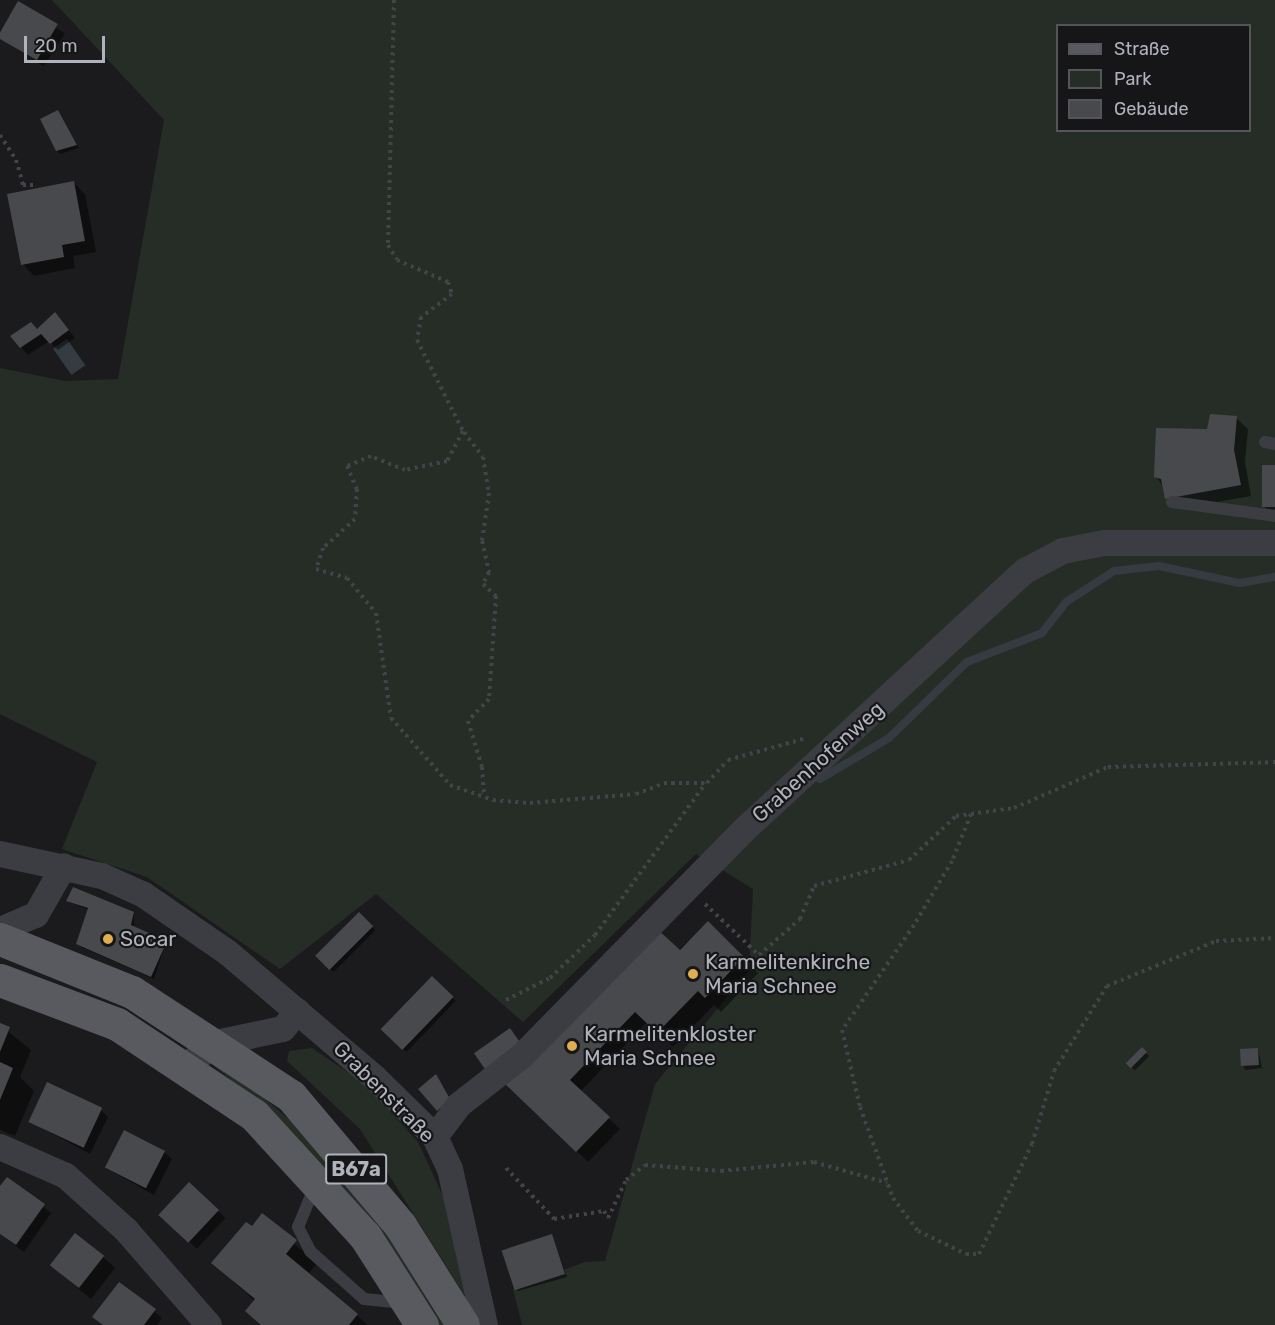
<!DOCTYPE html>
<meta charset="utf-8">
<style>
body{margin:0}
#map{position:relative;width:1275px;height:1325px;overflow:hidden;background:#1b1b1d;font-family:Rubik,sans-serif}
div>[style]{position:absolute}
[style*='--x']{left:calc(var(--x)*1px);top:calc(var(--y)*1px);width:calc(var(--w)*1px);rotate:calc(var(--a)*1deg)}
.green>*{inset:0;background:#252d26}
.water>*{inset:0;background:#343c42;transform-origin:0 0}
.shadow>*{inset:0;background:#0007;transform-origin:0 0}
.stream>*{height:8px;margin:-4px;padding:0 4px;transform-origin:4px;border-radius:4px;background:#343c42}
.building>*{inset:0;background:#48494d;transform-origin:0 0}
.path>*{height:4px;margin-top:-2px;transform-origin:0;background:repeating-linear-gradient(90deg,#434449 0 3px,transparent 0 7.5px)}
.service>*{height:12px;margin:-6px;padding:0 6px;transform-origin:6px;border-radius:6px;background:#3c3d42}
.minor>*{height:26px;margin:-13px;padding:0 13px;transform-origin:13px;border-radius:13px;background:#3c3d42}
.primary>*{height:33px;margin:-16.5px;padding:0 16.5px;transform-origin:16.5px;border-radius:16.5px;background:#595a60}
.dots>*{width:16px;height:16px;translate:-50% -50%;box-sizing:border-box;border:3px solid #161618;border-radius:50%}
span{translate:-50% -50%;white-space:nowrap;text-align:center;line-height:1.15;-webkit-text-stroke:4.5px #161618;paint-order:stroke}
.shield-label span{padding:2px 4px;background:#161618;border:2px solid;border-radius:4px;-webkit-text-stroke-width:0}
.shield-label{font-size:20px;color:#afb3bb;font-weight:700}
.street-label{font-size:21px;color:#afb3bb}
.poi-label{font-size:21px;color:#afb3bb}
.left{translate:0 -50%;text-align:left}
.legend{position:absolute;left:1056px;top:24px;width:195px;height:108px;box-sizing:border-box;background:#161618;border:2px solid #535559;margin:0;padding:8px 10px;list-style:none;font-size:18px;color:#afb3bb}
.legend li{display:flex;align-items:center;gap:12px;height:30px}
.legend b{width:30px;border:2px solid #535559}
.scale{position:absolute;left:24px;top:36px;width:81px;height:27px;box-sizing:border-box;border:3px solid #afb3bb;border-top:0;padding-left:8px;font-size:18px;line-height:21px;white-space:nowrap;color:#afb3bb;-webkit-text-stroke:4px #161618;paint-order:stroke}
</style>
<div id="map">
<div class="green">
<i style="clip-path:polygon(evenodd,52px 0,1275px 0,1275px 1325px,522px 1325px,513px 1289px,585px 1262px,605px 1261px,655px 1084px,749px 971px,753px 889px,696px 854px,523px 1022px,376px 894px,280px 969px,147px 877px,62px 849px,97px 762px,0 714px,0 368px,65px 381px,118px 379px,164px 120px,52px 0,1058px 26px,1250px 26px,1250px 130px,1058px 130px,1058px 26px)"></i>
<i style="clip-path:polygon(312px 1048px,365px 1084px,418px 1142px,449px 1209px,472px 1307px,360px 1129px,287px 1061px,289px 1051px)"></i>
<i style="clip-path:polygon(218px 1058px,307px 1135px,372px 1209px,448px 1325px,437px 1325px,335px 1179px,256px 1100px,214px 1066px)"></i>
</div>
<div class="water">
<i style="left:67px;top:339px;width:32px;height:17px;rotate:55deg"></i>
</div>
<div class="shadow">
<i style="left:18px;top:3px;width:56px;height:39px;rotate:33deg"></i>
<i style="clip-path:polygon(61px 115px,79px 148px,60px 154px,57px 150px)"></i>
<i style="clip-path:polygon(74px 183px,85px 194px,96px 252px,73px 256px,75px 268px,34px 276px,23px 264px)"></i>
<i style="clip-path:polygon(62px 322px,75px 338px,58px 350px,49px 341px,28px 355px,21px 347px,38px 331px)"></i>
<i style="clip-path:polygon(1236px 418px,1248px 429px,1245px 462px,1251px 496px,1178px 509px,1156px 476px,1209px 431px)"></i>
<i style="clip-path:polygon(1275px 466px,1275px 514px,1271px 514px,1264px 506px)"></i>
<i style="clip-path:polygon(67px 901px,134px 914px,134px 928px,166px 942px,154px 979px,81px 947px,89px 910px)"></i>
<i style="left:359px;top:914px;width:23px;height:59px;rotate:45deg"></i>
<i style="clip-path:polygon(708px 923px,758px 973px,721px 1012px,714px 1005px,673px 1047px,647px 1022px,580px 1092px,620px 1129px,588px 1162px,518px 1095px)"></i>
<i style="left:432px;top:978px;width:33px;height:71px;rotate:44deg"></i>
<i style="clip-path:polygon(0 1025px,31px 1050px,20px 1077px,34px 1091px,15px 1136px,0 1130px)"></i>
<i style="left:1142px;top:1049px;width:10px;height:20px;rotate:45deg"></i>
<i style="clip-path:polygon(1258px 1049px,1262px 1068px,1246px 1070px,1243px 1067px)"></i>
<i style="clip-path:polygon(101px 1110px,108px 1117px,90px 1154px,29px 1121px)"></i>
<i style="clip-path:polygon(164px 1152px,172px 1159px,154px 1195px,106px 1168px)"></i>
<i style="clip-path:polygon(7px 1179px,51px 1213px,24px 1252px,0 1234px,0 1189px)"></i>
<i style="left:189px;top:1184px;width:50px;height:42px;rotate:43deg"></i>
<i style="clip-path:polygon(262px 1216px,317px 1263px,308px 1274px,368px 1325px,261px 1325px,247px 1311px,255px 1301px,213px 1263px)"></i>
<i style="clip-path:polygon(552px 1236px,567px 1277px,518px 1291px,515px 1288px)"></i>
<i style="clip-path:polygon(103px 1257px,115px 1268px,91px 1299px,52px 1266px)"></i>
<i style="clip-path:polygon(120px 1284px,162px 1318px,157px 1325px,103px 1325px,94px 1317px)"></i>
</div>
<div class="stream">
<i style="--x:820;--y:779;--w:80;--a:-30.7"></i>
<i style="--x:889;--y:738;--w:109;--a:-44.3"></i>
<i style="--x:967;--y:662;--w:80;--a:-21.1"></i>
<i style="--x:1042;--y:633;--w:39;--a:-52"></i>
<i style="--x:1066;--y:602;--w:57;--a:-32.9"></i>
<i style="--x:1114;--y:571;--w:45;--a:-6.3"></i>
<i style="--x:1159;--y:566;--w:83;--a:11.9"></i>
<i style="--x:1240;--y:583;--w:36;--a:-10"></i>
</div>
<div class="building">
<i style="left:18px;top:1px;width:46px;height:42px;rotate:30deg"></i>
<i style="clip-path:polygon(58px 110px,77px 145px,56px 151px,40px 119px)"></i>
<i style="clip-path:polygon(74px 181px,85px 241px,62px 245px,64px 257px,21px 265px,7px 194px)"></i>
<i style="clip-path:polygon(55px 312px,69px 330px,50px 344px,41px 334px,20px 348px,10px 336px,31px 322px,37px 329px)"></i>
<i style="clip-path:polygon(1210px 414px,1237px 416px,1234px 450px,1241px 485px,1165px 499px,1161px 479px,1154px 477px,1156px 428px,1207px 429px)"></i>
<i style="left:1262px;top:465px;width:13px;height:42px"></i>
<i style="clip-path:polygon(73px 887px,134px 912px,131px 925px,167px 941px,151px 977px,76px 944px,88px 908px,66px 901px)"></i>
<i style="left:359px;top:912px;width:20px;height:62px;rotate:45deg"></i>
<i style="clip-path:polygon(708px 921px,744px 957px,705px 998px,698px 991px,657px 1033px,635px 1012px,570px 1080px,610px 1117px,576px 1152px,505px 1084px,655px 927px,680px 950px)"></i>
<i style="left:432px;top:976px;width:30px;height:74px;rotate:44deg"></i>
<i style="clip-path:polygon(0 1023px,10px 1027px,0 1052px)"></i>
<i style="left:510px;top:1028px;width:21px;height:44px;rotate:55deg"></i>
<i style="left:1142px;top:1047px;width:7px;height:23px;rotate:45deg"></i>
<i style="left:1258px;top:1048px;width:17px;height:18px;rotate:87deg"></i>
<i style="clip-path:polygon(0 1062px,13px 1068px,0 1100px)"></i>
<i style="clip-path:polygon(436px 1074px,450px 1099px,437px 1111px,418px 1089px)"></i>
<i style="left:47px;top:1082px;width:61px;height:44px;rotate:25deg"></i>
<i style="left:124px;top:1130px;width:46px;height:42px;rotate:27deg"></i>
<i style="clip-path:polygon(7px 1177px,45px 1204px,16px 1245px,0 1234px,0 1186px)"></i>
<i style="left:189px;top:1182px;width:41px;height:45px;rotate:43deg"></i>
<i style="clip-path:polygon(262px 1213px,297px 1240px,286px 1254px,358px 1314px,349px 1325px,261px 1325px,245px 1311px,255px 1299px,211px 1263px,246px 1222px,252px 1226px)"></i>
<i style="left:75px;top:1233px;width:37px;height:41px;rotate:38deg"></i>
<i style="left:552px;top:1234px;width:42px;height:53px;rotate:72deg"></i>
<i style="clip-path:polygon(119px 1282px,156px 1309px,144px 1325px,103px 1325px,92px 1317px)"></i>
</div>
<div class="path">
<i style="--x:394;--y:0;--w:245;--a:91.4"></i>
<i style="--x:388;--y:245;--w:17;--a:59"></i>
<i style="--x:397;--y:260;--w:56;--a:23.3"></i>
<i style="--x:448;--y:282;--w:13;--a:72"></i>
<i style="--x:452;--y:294;--w:39;--a:143"></i>
<i style="--x:421;--y:317;--w:23;--a:100"></i>
<i style="--x:417;--y:340;--w:102;--a:63.2"></i>
<i style="--x:463;--y:431;--w:34;--a:118"></i>
<i style="--x:447;--y:461;--w:43;--a:167.9"></i>
<i style="--x:405;--y:470;--w:37;--a:-158"></i>
<i style="--x:371;--y:456;--w:26;--a:157"></i>
<i style="--x:347;--y:466;--w:25;--a:67"></i>
<i style="--x:357;--y:489;--w:30;--a:94"></i>
<i style="--x:355;--y:519;--w:43;--a:137.8"></i>
<i style="--x:323;--y:548;--w:22;--a:108"></i>
<i style="--x:316;--y:569;--w:32;--a:16"></i>
<i style="--x:347;--y:578;--w:45;--a:50.4"></i>
<i style="--x:376;--y:613;--w:106;--a:81.9"></i>
<i style="--x:391;--y:718;--w:89;--a:48.6"></i>
<i style="--x:450;--y:785;--w:46;--a:19.2"></i>
<i style="--x:493;--y:800;--w:37;--a:5"></i>
<i style="--x:530;--y:803;--w:106;--a:-4.9"></i>
<i style="--x:636;--y:794;--w:30;--a:-21"></i>
<i style="--x:664;--y:783;--w:43;--a:0"></i>
<i style="--x:707;--y:783;--w:31;--a:-48"></i>
<i style="--x:728;--y:760;--w:78;--a:-15.6"></i>
<i style="--x:0;--y:135;--w:30;--a:57"></i>
<i style="--x:16;--y:160;--w:26;--a:74"></i>
<i style="--x:23;--y:185;--w:10;--a:0"></i>
<i style="--x:464;--y:432;--w:31;--a:53"></i>
<i style="--x:483;--y:457;--w:36;--a:81"></i>
<i style="--x:489;--y:493;--w:49;--a:98.3"></i>
<i style="--x:482;--y:541;--w:32;--a:77"></i>
<i style="--x:489;--y:572;--w:13;--a:117"></i>
<i style="--x:483;--y:584;--w:18;--a:43"></i>
<i style="--x:496;--y:596;--w:103;--a:93.9"></i>
<i style="--x:489;--y:699;--w:30;--a:134"></i>
<i style="--x:468;--y:721;--w:48;--a:73.1"></i>
<i style="--x:482;--y:767;--w:30;--a:86"></i>
<i style="--x:971;--y:814;--w:51;--a:112"></i>
<i style="--x:952;--y:861;--w:74;--a:120.7"></i>
<i style="--x:914;--y:925;--w:127;--a:124.4"></i>
<i style="--x:842;--y:1030;--w:79;--a:76.8"></i>
<i style="--x:860;--y:1107;--w:97;--a:70.1"></i>
<i style="--x:893;--y:1198;--w:41;--a:52.9"></i>
<i style="--x:918;--y:1231;--w:53;--a:25.6"></i>
<i style="--x:966;--y:1254;--w:13;--a:0"></i>
<i style="--x:979;--y:1254;--w:122;--a:-64.3"></i>
<i style="--x:1032;--y:1144;--w:76;--a:-73.2"></i>
<i style="--x:1054;--y:1071;--w:100;--a:-58.1"></i>
<i style="--x:1107;--y:986;--w:118;--a:-22.4"></i>
<i style="--x:1216;--y:941;--w:59;--a:-2.9"></i>
<i style="--x:705;--y:904;--w:74;--a:43.4"></i>
<i style="--x:759;--y:955;--w:55;--a:-41.3"></i>
<i style="--x:800;--y:919;--w:36;--a:-67"></i>
<i style="--x:814;--y:886;--w:98;--a:-15.3"></i>
<i style="--x:909;--y:860;--w:64;--a:-43.1"></i>
<i style="--x:956;--y:816;--w:59;--a:-7.9"></i>
<i style="--x:1014;--y:808;--w:103;--a:-23.6"></i>
<i style="--x:1108;--y:767;--w:167;--a:-1.7"></i>
<i style="--x:506;--y:1000;--w:49;--a:-26.6"></i>
<i style="--x:550;--y:978;--w:62;--a:-43.7"></i>
<i style="--x:595;--y:935;--w:188;--a:-53.9"></i>
<i style="--x:506;--y:1168;--w:70;--a:46.7"></i>
<i style="--x:554;--y:1219;--w:51;--a:-9.1"></i>
<i style="--x:604;--y:1211;--w:8;--a:60"></i>
<i style="--x:608;--y:1218;--w:42;--a:-64.7"></i>
<i style="--x:626;--y:1180;--w:24;--a:-38"></i>
<i style="--x:645;--y:1165;--w:76;--a:4.5"></i>
<i style="--x:721;--y:1171;--w:93;--a:-5.5"></i>
<i style="--x:814;--y:1162;--w:76;--a:16"></i>
</div>
<div class="service">
<i style="--x:1265;--y:442;--w:10;--a:11"></i>
<i style="--x:1172;--y:502;--w:104;--a:7.7"></i>
<i style="--x:315;--y:1186;--w:44;--a:112.5"></i>
<i style="--x:298;--y:1227;--w:27;--a:63"></i>
<i style="--x:310;--y:1251;--w:72;--a:41.6"></i>
<i style="--x:364;--y:1299;--w:40;--a:5.7"></i>
</div>
<div class="minor">
<i style="--x:0;--y:854;--w:104;--a:12.2"></i>
<i style="--x:102;--y:876;--w:46;--a:24.3"></i>
<i style="--x:144;--y:895;--w:101;--a:34.5"></i>
<i style="--x:227;--y:952;--w:194;--a:40.4"></i>
<i style="--x:375;--y:1078;--w:84;--a:44.5"></i>
<i style="--x:435;--y:1137;--w:35;--a:65"></i>
<i style="--x:450;--y:1169;--w:160;--a:77.4"></i>
<i style="--x:0;--y:930;--w:39;--a:-23"></i>
<i style="--x:36;--y:915;--w:56;--a:-60.3"></i>
<i style="--x:186;--y:1066;--w:38;--a:-37"></i>
<i style="--x:216;--y:1043;--w:68;--a:-11.8"></i>
<i style="--x:283;--y:1029;--w:23;--a:-50"></i>
<i style="--x:435;--y:1137;--w:40;--a:-53"></i>
<i style="--x:459;--y:1105;--w:80;--a:-37.9"></i>
<i style="--x:522;--y:1056;--w:315;--a:-45.5"></i>
<i style="--x:743;--y:831;--w:384;--a:-42.7"></i>
<i style="--x:1025;--y:571;--w:43;--a:-27.8"></i>
<i style="--x:1063;--y:551;--w:42;--a:-11"></i>
<i style="--x:1104;--y:543;--w:171;--a:0"></i>
<i style="--x:0;--y:1147;--w:72;--a:23.7"></i>
<i style="--x:66;--y:1176;--w:81;--a:42"></i>
<i style="--x:126;--y:1230;--w:126;--a:48.9"></i>
</div>
<div class="primary">
<i style="--x:0;--y:939;--w:142;--a:21.9"></i>
<i style="--x:132;--y:992;--w:190;--a:33.2"></i>
<i style="--x:291;--y:1096;--w:169;--a:49.8"></i>
<i style="--x:400;--y:1225;--w:118;--a:57.8"></i>
<i style="--x:0;--y:980;--w:125;--a:20.6"></i>
<i style="--x:117;--y:1024;--w:164;--a:33.6"></i>
<i style="--x:254;--y:1115;--w:164;--a:47.5"></i>
<i style="--x:365;--y:1236;--w:106;--a:57.4"></i>
</div>
<div class="dots">
<i style="left:108px;top:939px;background:#e0ae50"></i>
<i style="left:693px;top:974px;background:#e0ae50"></i>
<i style="left:572px;top:1046px;background:#e0ae50"></i>
</div>
<div class="shield-label">
<span style="left:356px;top:1169px">B67a</span>
</div>
<div class="street-label">
<span style="left:818px;top:762px;rotate:-42deg">Grabenhofenweg</span>
<span style="left:384px;top:1092px;rotate:45deg">Grabenstraße</span>
</div>
<div class="poi-label">
<span class="left" style="left:120px;top:939px">Socar</span>
<span class="left" style="left:705px;top:974px">Karmelitenkirche<br>Maria Schnee</span>
<span class="left" style="left:584px;top:1046px">Karmelitenkloster<br>Maria Schnee</span>
</div>
<ul class="legend">
<li><b style="height:8px;background:#595a60"></b>Straße</li>
<li><b style="height:16px;background:#252d26"></b>Park</li>
<li><b style="height:16px;background:#48494d"></b>Gebäude</li>
</ul>
<div class="scale">20 m</div>
</div>
